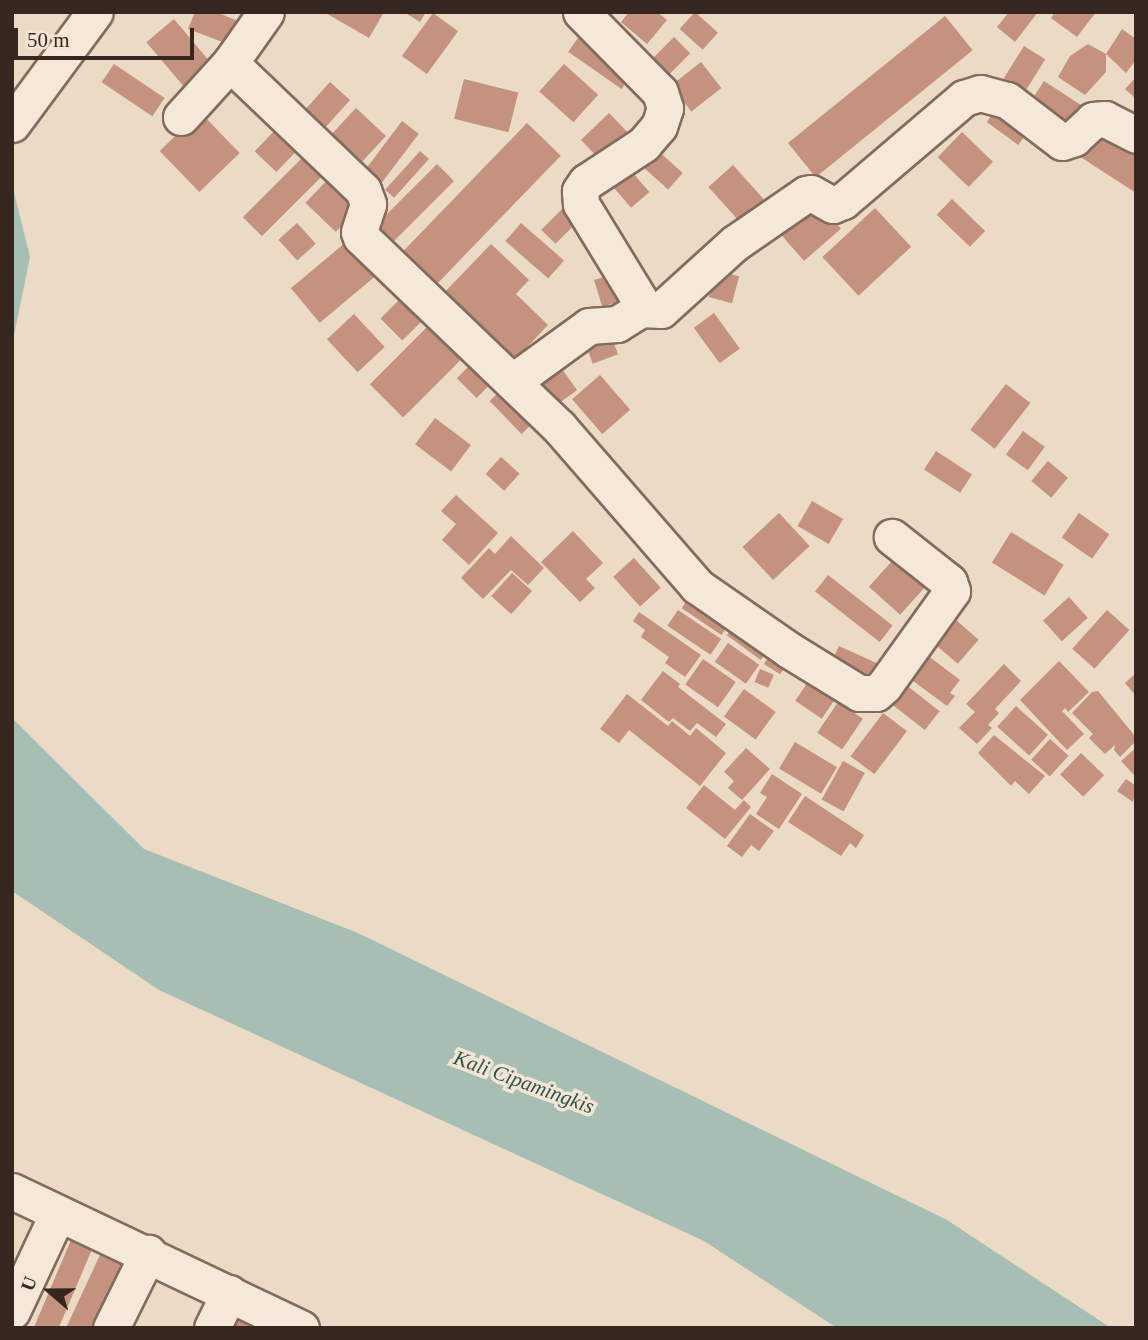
<!DOCTYPE html>
<style>
body{margin:0}
#map{position:relative;width:1148px;height:1340px;overflow:hidden;background:#eadac6;font-family:Georgia,serif}
div>[style]{position:absolute}
[style*='--x']{left:calc(var(--x)*1px);top:calc(var(--y)*1px);width:calc(var(--w)*1px);rotate:calc(var(--a)*1deg)}
.water>*{inset:0;background:#a7beb4}
.building>*{inset:0;background:#c4927f;transform-origin:0 0}
.roads{filter:drop-shadow(2px 0 #836c5d) drop-shadow(-2px 0 #836c5d) drop-shadow(0 2px #836c5d) drop-shadow(0 -2px #836c5d)}
.minor>*{height:35px;margin:-17.5px;padding:0 17.5px;transform-origin:17.5px;border-radius:17.5px;background:#f5e8d8}
span{translate:-50% -50%;white-space:nowrap;text-align:center;line-height:1.15;-webkit-text-stroke:7px #f2e5d4;paint-order:stroke}
.water-label{font-size:21px;color:#30534c;font-style:italic}
.frame{position:absolute;inset:0;border:14px solid #352720;pointer-events:none}
.north{position:absolute;left:14px;top:1256px;width:70px;height:70px;-webkit-text-stroke:5px #f2e5d4;paint-order:stroke;rotate:290deg;font-size:19px;font-weight:700;line-height:28px;text-align:center;color:#352720}
.north::after{content:'';display:block;margin:auto;width:24px;height:32px;background:#352720;clip-path:polygon(50% 0,100% 100%,50% 72%,0 100%)}
.scale{position:absolute;left:14px;top:28px;width:180px;height:32px;box-sizing:border-box;border:4px solid #352720;border-top:0;padding-left:9px;font-size:21px;line-height:24px;white-space:nowrap;color:#352720;-webkit-text-stroke:5px #f2e5d4;paint-order:stroke}
</style>
<div id="map">
<div class="water">
<i style="clip-path:polygon(12px 184px,30px 257px,12px 345px)"></i>
<i style="clip-path:polygon(12px 718px,144px 849px,358px 933px,947px 1220px,1111px 1328px,837px 1328px,704px 1241px,159px 990px,12px 891px)"></i>
</div>
<div class="building">
<i style="clip-path:polygon(195px 12px,216px 12px,238px 21px,228px 44px,188px 29px)"></i>
<i style="clip-path:polygon(324px 12px,384px 12px,369px 38px)"></i>
<i style="clip-path:polygon(404px 12px,426px 12px,420px 22px)"></i>
<i style="clip-path:polygon(629px 12px,657px 12px,667px 20px,647px 44px,621px 22px)"></i>
<i style="left:695px;top:12px;width:31px;height:23px;rotate:42deg"></i>
<i style="clip-path:polygon(1009px 12px,1038px 12px,1015px 42px,997px 27px)"></i>
<i style="clip-path:polygon(1055px 12px,1096px 12px,1077px 37px,1051px 18px)"></i>
<i style="left:433px;top:13px;width:31px;height:53px;rotate:36deg"></i>
<i style="left:945px;top:16px;width:44px;height:202px;rotate:51deg"></i>
<i style="left:174px;top:19px;width:60px;height:36px;rotate:50deg"></i>
<i style="clip-path:polygon(1122px 29px,1136px 39px,1136px 60px,1126px 73px,1106px 54px)"></i>
<i style="left:582px;top:32px;width:65px;height:24px;rotate:35deg"></i>
<i style="left:674px;top:37px;width:23px;height:31px;rotate:45deg"></i>
<i style="clip-path:polygon(1088px 44px,1106px 54px,1106px 72px,1085px 95px,1058px 77px,1070px 56px)"></i>
<i style="left:1024px;top:46px;width:25px;height:40px;rotate:32deg"></i>
<i style="left:701px;top:62px;width:33px;height:38px;rotate:52deg"></i>
<i style="left:114px;top:64px;width:61px;height:22px;rotate:34deg"></i>
<i style="left:564px;top:64px;width:46px;height:37px;rotate:42deg"></i>
<i style="clip-path:polygon(1136px 77px,1136px 99px,1125px 89px)"></i>
<i style="left:464px;top:79px;width:56px;height:41px;rotate:14deg"></i>
<i style="left:1044px;top:81px;width:44px;height:22px;rotate:33deg"></i>
<i style="left:330px;top:82px;width:27px;height:44px;rotate:42deg"></i>
<i style="left:1002px;top:101px;width:39px;height:26px;rotate:36deg"></i>
<i style="left:356px;top:108px;width:41px;height:40px;rotate:43deg"></i>
<i style="left:200px;top:112px;width:57px;height:56px;rotate:46deg"></i>
<i style="left:609px;top:113px;width:36px;height:39px;rotate:46deg"></i>
<i style="left:402px;top:121px;width:21px;height:61px;rotate:37deg"></i>
<i style="left:527px;top:123px;width:47px;height:186px;rotate:44deg"></i>
<i style="clip-path:polygon(1105px 123px,1136px 143px,1136px 193px,1082px 158px)"></i>
<i style="left:279px;top:126px;width:30px;height:35px;rotate:44deg"></i>
<i style="left:962px;top:132px;width:43px;height:35px;rotate:44deg"></i>
<i style="left:656px;top:149px;width:36px;height:22px;rotate:42deg"></i>
<i style="left:310px;top:150px;width:27px;height:95px;rotate:45deg"></i>
<i style="left:420px;top:151px;width:12px;height:52px;rotate:42deg"></i>
<i style="left:437px;top:164px;width:24px;height:95px;rotate:45deg"></i>
<i style="left:625px;top:164px;width:37px;height:24px;rotate:49deg"></i>
<i style="left:733px;top:165px;width:51px;height:33px;rotate:48deg"></i>
<i style="left:336px;top:171px;width:42px;height:44px;rotate:44deg"></i>
<i style="left:952px;top:199px;width:46px;height:22px;rotate:44deg"></i>
<i style="left:571px;top:200px;width:20px;height:42px;rotate:45deg"></i>
<i style="left:816px;top:200px;width:38px;height:49px;rotate:49deg"></i>
<i style="left:875px;top:208px;width:53px;height:72px;rotate:47deg"></i>
<i style="left:297px;top:223px;width:28px;height:25px;rotate:48deg"></i>
<i style="left:521px;top:223px;width:57px;height:24px;rotate:41deg"></i>
<i style="left:346px;top:242px;width:45px;height:72px;rotate:50deg"></i>
<i style="clip-path:polygon(491px 244px,529px 280px,516px 294px,548px 325px,512px 363px,441px 296px)"></i>
<i style="left:716px;top:270px;width:24px;height:28px;rotate:15deg"></i>
<i style="left:617px;top:273px;width:28px;height:24px;rotate:73deg"></i>
<i style="left:408px;top:291px;width:31px;height:39px;rotate:45deg"></i>
<i style="left:714px;top:313px;width:44px;height:25px;rotate:54deg"></i>
<i style="left:354px;top:314px;width:45px;height:37px;rotate:47deg"></i>
<i style="left:437px;top:317px;width:47px;height:95px;rotate:45deg"></i>
<i style="left:608px;top:328px;width:28px;height:27px;rotate:69deg"></i>
<i style="left:478px;top:357px;width:28px;height:30px;rotate:45deg"></i>
<i style="left:556px;top:361px;width:36px;height:34px;rotate:54deg"></i>
<i style="left:600px;top:375px;width:46px;height:37px;rotate:49deg"></i>
<i style="left:1006px;top:384px;width:31px;height:58px;rotate:38deg"></i>
<i style="left:504px;top:387px;width:46px;height:20px;rotate:46deg"></i>
<i style="left:435px;top:418px;width:45px;height:33px;rotate:37deg"></i>
<i style="left:1023px;top:431px;width:27px;height:29px;rotate:36deg"></i>
<i style="left:936px;top:451px;width:43px;height:22px;rotate:33deg"></i>
<i style="left:501px;top:457px;width:25px;height:23px;rotate:42deg"></i>
<i style="left:1048px;top:461px;width:26px;height:26px;rotate:40deg"></i>
<i style="clip-path:polygon(456px 495px,498px 533px,469px 565px,442px 540px,456px 524px,441px 511px)"></i>
<i style="left:812px;top:501px;width:36px;height:29px;rotate:30deg"></i>
<i style="left:779px;top:513px;width:45px;height:50px;rotate:47deg"></i>
<i style="left:1079px;top:513px;width:37px;height:30px;rotate:35deg"></i>
<i style="clip-path:polygon(573px 531px,603px 563px,586px 579px,595px 588px,580px 602px,541px 562px)"></i>
<i style="left:1011px;top:532px;width:62px;height:36px;rotate:32deg"></i>
<i style="clip-path:polygon(511px 536px,544px 568px,528px 585px,511px 570px,483px 599px,461px 578px,489px 548px,495px 554px)"></i>
<i style="left:901px;top:551px;width:42px;height:48px;rotate:42deg"></i>
<i style="left:634px;top:558px;width:40px;height:28px;rotate:48deg"></i>
<i style="left:512px;top:573px;width:27px;height:31px;rotate:42deg"></i>
<i style="left:828px;top:575px;width:82px;height:21px;rotate:38deg"></i>
<i style="left:694px;top:590px;width:48px;height:22px;rotate:34deg"></i>
<i style="left:1069px;top:597px;width:28px;height:35px;rotate:48deg"></i>
<i style="left:678px;top:610px;width:52px;height:19px;rotate:34deg"></i>
<i style="left:1107px;top:610px;width:30px;height:52px;rotate:42deg"></i>
<i style="clip-path:polygon(639px 612px,701px 655px,685px 677px,665px 663px,669px 657px,641px 637px,645px 630px,633px 621px)"></i>
<i style="left:738px;top:620px;width:42px;height:19px;rotate:36deg"></i>
<i style="left:956px;top:620px;width:30px;height:32px;rotate:41deg"></i>
<i style="left:728px;top:643px;width:38px;height:23px;rotate:35deg"></i>
<i style="clip-path:polygon(839px 646px,883px 666px,857px 685px,827px 671px)"></i>
<i style="left:774px;top:648px;width:19px;height:19px;rotate:32deg"></i>
<i style="clip-path:polygon(918px 648px,960px 680px,950px 693px,955px 696px,947px 706px,901px 672px)"></i>
<i style="left:703px;top:659px;width:40px;height:31px;rotate:35deg"></i>
<i style="clip-path:polygon(1059px 661px,1089px 692px,1068px 712px,1065px 708px,1062px 711px,1084px 734px,1067px 750px,1020px 700px)"></i>
<i style="clip-path:polygon(1004px 664px,1021px 681px,995px 709px,999px 713px,988px 725px,992px 728px,977px 744px,959px 728px,975px 712px,966px 704px)"></i>
<i style="left:760px;top:669px;width:15px;height:14px;rotate:23deg"></i>
<i style="clip-path:polygon(663px 671px,680px 684px,678px 687px,726px 724px,716px 737px,697px 723px,690px 731px,673px 718px,669px 722px,641px 700px)"></i>
<i style="clip-path:polygon(1136px 673px,1136px 696px,1125px 683px)"></i>
<i style="left:812px;top:676px;width:32px;height:30px;rotate:34deg"></i>
<i style="left:901px;top:681px;width:49px;height:24px;rotate:38deg"></i>
<i style="left:744px;top:689px;width:39px;height:34px;rotate:36deg"></i>
<i style="clip-path:polygon(1098px 691px,1135px 736px,1136px 741px,1120px 757px,1114px 750px,1115px 745px,1105px 754px,1089px 738px,1093px 734px,1072px 713px,1092px 692px)"></i>
<i style="clip-path:polygon(627px 694px,668px 726px,672px 721px,690px 736px,696px 728px,726px 753px,700px 786px,629px 730px,619px 743px,600px 729px)"></i>
<i style="left:838px;top:702px;width:30px;height:37px;rotate:34deg"></i>
<i style="left:1016px;top:706px;width:43px;height:28px;rotate:42deg"></i>
<i style="left:883px;top:713px;width:30px;height:54px;rotate:37deg"></i>
<i style="clip-path:polygon(994px 735px,1045px 776px,1029px 794px,1015px 781px,1011px 786px,978px 753px)"></i>
<i style="left:1050px;top:739px;width:25px;height:28px;rotate:42deg"></i>
<i style="left:795px;top:742px;width:49px;height:31px;rotate:31deg"></i>
<i style="clip-path:polygon(746px 748px,770px 769px,742px 800px,728px 788px,734px 781px,724px 772px)"></i>
<i style="clip-path:polygon(1136px 748px,1136px 777px,1121px 761px)"></i>
<i style="left:1081px;top:753px;width:32px;height:30px;rotate:44deg"></i>
<i style="left:843px;top:761px;width:25px;height:44px;rotate:29deg"></i>
<i style="clip-path:polygon(772px 774px,802px 794px,779px 829px,756px 814px,767px 797px,760px 793px)"></i>
<i style="clip-path:polygon(1126px 779px,1136px 786px,1133px 802px,1117px 791px)"></i>
<i style="clip-path:polygon(704px 785px,735px 810px,744px 800px,751px 807px,725px 839px,686px 808px)"></i>
<i style="clip-path:polygon(805px 796px,864px 835px,856px 848px,850px 843px,841px 856px,788px 822px)"></i>
<i style="clip-path:polygon(750px 814px,774px 831px,759px 851px,751px 845px,742px 857px,727px 846px)"></i>
<i style="left:71px;top:1240px;width:23px;height:97px;rotate:23deg"></i>
<i style="clip-path:polygon(100px 1255px,122px 1265px,93px 1328px,66px 1328px)"></i>
<i style="clip-path:polygon(238px 1312px,260px 1328px,231px 1328px)"></i>
</div>
<div class="roads">
<div class="minor">
<i style="--x:581;--y:12;--w:112;--a:45.4"></i>
<i style="--x:660;--y:92;--w:17;--a:73"></i>
<i style="--x:665;--y:108;--w:19;--a:108"></i>
<i style="--x:659;--y:126;--w:23;--a:130"></i>
<i style="--x:644;--y:144;--w:69;--a:146.8"></i>
<i style="--x:586;--y:182;--w:11;--a:124"></i>
<i style="--x:580;--y:191;--w:13;--a:86"></i>
<i style="--x:581;--y:204;--w:123;--a:58.6"></i>
<i style="--x:230;--y:63;--w:184;--a:43.7"></i>
<i style="--x:363;--y:190;--w:15;--a:70"></i>
<i style="--x:368;--y:204;--w:29;--a:108"></i>
<i style="--x:359;--y:232;--w:5;--a:68"></i>
<i style="--x:361;--y:237;--w:274;--a:43.8"></i>
<i style="--x:559;--y:427;--w:211;--a:49"></i>
<i style="--x:697;--y:586;--w:112;--a:34.8"></i>
<i style="--x:789;--y:650;--w:82;--a:31.6"></i>
<i style="--x:859;--y:693;--w:17;--a:0"></i>
<i style="--x:876;--y:693;--w:11;--a:-41"></i>
<i style="--x:884;--y:686;--w:117;--a:-54.4"></i>
<i style="--x:952;--y:591;--w:9;--a:-108"></i>
<i style="--x:949;--y:582;--w:73;--a:-141.7"></i>
<i style="--x:181;--y:117;--w:73;--a:-47.8"></i>
<i style="--x:230;--y:63;--w:62;--a:-54.8"></i>
<i style="--x:12;--y:124;--w:139;--a:-53.5"></i>
<i style="--x:512;--y:382;--w:95;--a:-36"></i>
<i style="--x:589;--y:326;--w:28;--a:-4"></i>
<i style="--x:617;--y:324;--w:28;--a:-32"></i>
<i style="--x:641;--y:309;--w:20;--a:3"></i>
<i style="--x:661;--y:310;--w:100;--a:-42.2"></i>
<i style="--x:735;--y:243;--w:86;--a:-34.6"></i>
<i style="--x:806;--y:194;--w:5;--a:-11"></i>
<i style="--x:811;--y:193;--w:25;--a:29"></i>
<i style="--x:833;--y:205;--w:11;--a:-22"></i>
<i style="--x:843;--y:201;--w:159;--a:-40.4"></i>
<i style="--x:964;--y:98;--w:17;--a:-17"></i>
<i style="--x:980;--y:93;--w:28;--a:15"></i>
<i style="--x:1007;--y:100;--w:69;--a:37.4"></i>
<i style="--x:1062;--y:142;--w:13;--a:-18"></i>
<i style="--x:1074;--y:138;--w:26;--a:-43"></i>
<i style="--x:1093;--y:120;--w:12;--a:-5"></i>
<i style="--x:1105;--y:119;--w:35;--a:27"></i>
<i style="--x:12;--y:1191;--w:320;--a:25.4"></i>
<i style="--x:12;--y:1311;--w:108;--a:-64.9"></i>
<i style="--x:111;--y:1328;--w:84;--a:-63.7"></i>
<i style="--x:212;--y:1328;--w:39;--a:-64"></i>
</div>
</div>
<div class="water-label">
<span style="left:524px;top:1082px;rotate:20deg">Kali Cipamingkis</span>
</div>
<div class="frame"></div>
<div class="north">U</div>
<div class="scale">50 m</div>
</div>
